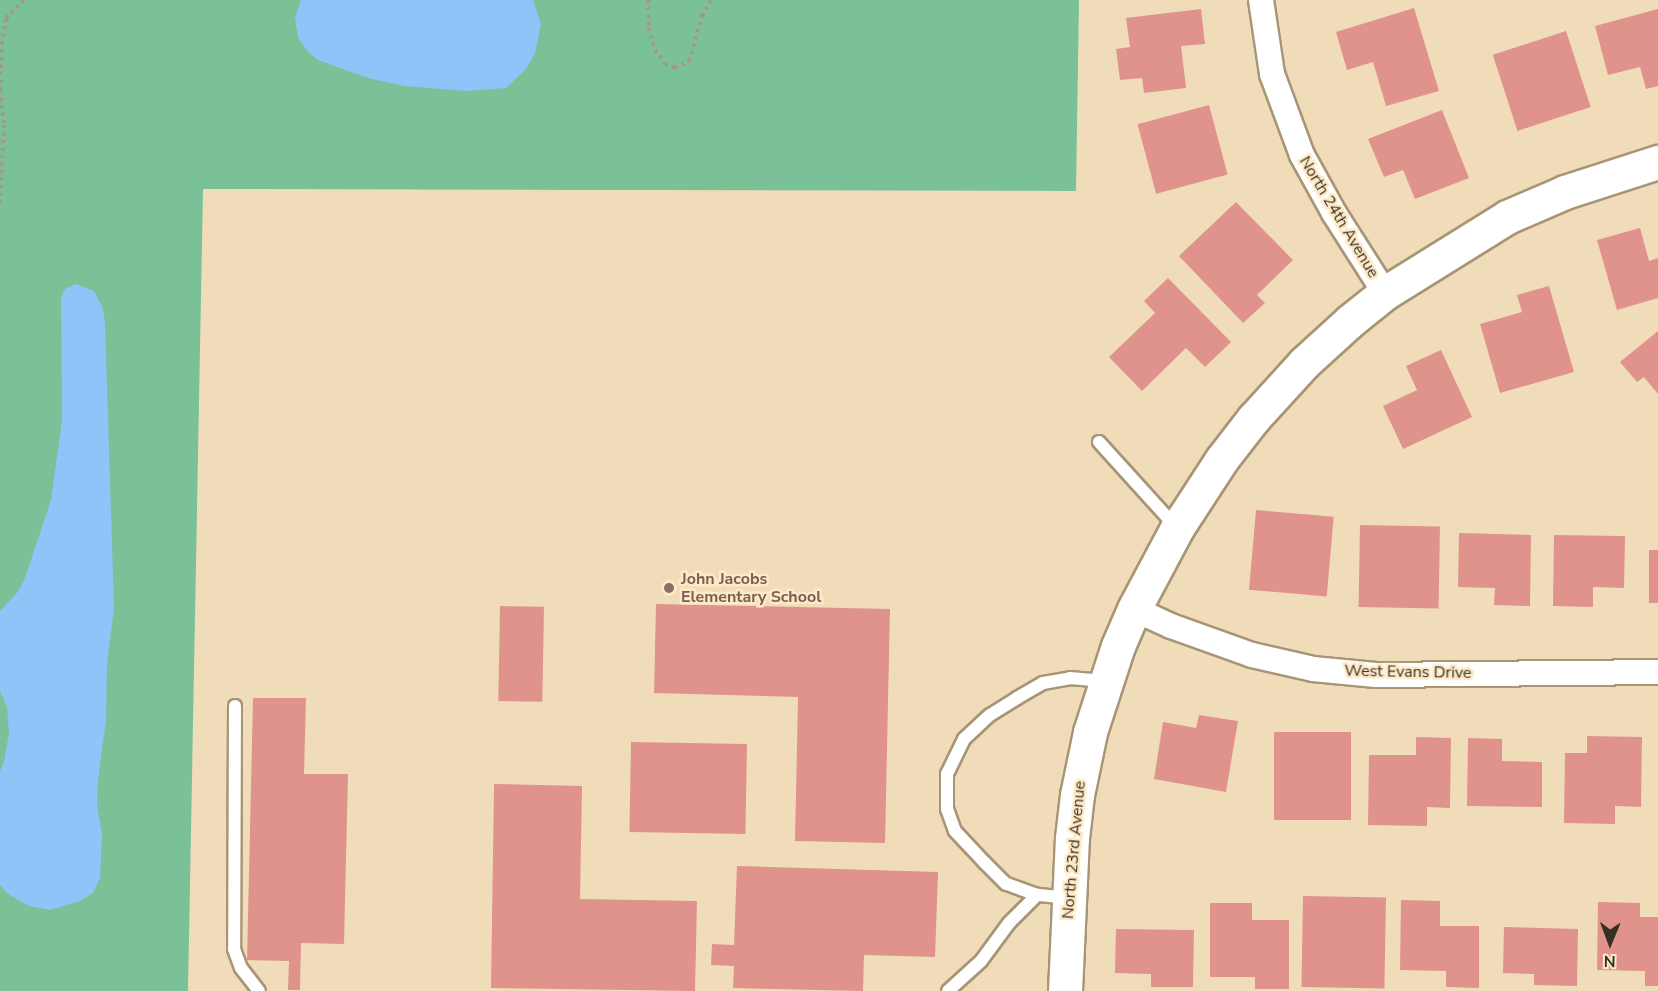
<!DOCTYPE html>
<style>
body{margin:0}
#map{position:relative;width:1658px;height:991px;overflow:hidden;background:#f1dcba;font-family:"Nunito Sans",sans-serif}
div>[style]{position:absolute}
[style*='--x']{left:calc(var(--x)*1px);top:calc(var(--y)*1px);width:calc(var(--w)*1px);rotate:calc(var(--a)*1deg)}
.green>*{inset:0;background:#7ac198}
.water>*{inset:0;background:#8ec4f8}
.building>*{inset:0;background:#df938c;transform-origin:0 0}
.path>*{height:4px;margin-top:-2px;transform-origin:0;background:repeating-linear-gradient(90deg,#a7977d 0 3px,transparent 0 7.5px)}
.roads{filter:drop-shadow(2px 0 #a89575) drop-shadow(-2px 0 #a89575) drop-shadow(0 2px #a89575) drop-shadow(0 -2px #a89575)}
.lane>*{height:12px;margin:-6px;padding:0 6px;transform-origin:6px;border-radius:6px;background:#fff}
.street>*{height:24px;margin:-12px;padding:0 12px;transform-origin:12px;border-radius:12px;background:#fff}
.secondary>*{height:33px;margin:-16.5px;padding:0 16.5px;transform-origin:16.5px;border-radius:16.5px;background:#fff}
.dots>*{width:16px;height:16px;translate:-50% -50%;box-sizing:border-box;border:3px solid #fee9c7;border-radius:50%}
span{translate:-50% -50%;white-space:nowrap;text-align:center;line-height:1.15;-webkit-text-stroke:5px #fee9c7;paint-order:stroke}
.street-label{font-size:16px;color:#372f22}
.education-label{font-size:16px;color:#785e54;font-weight:700}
.left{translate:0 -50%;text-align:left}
.north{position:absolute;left:1580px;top:913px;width:60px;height:60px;-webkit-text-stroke:4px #fee9c7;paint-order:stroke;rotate:181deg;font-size:16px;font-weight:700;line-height:24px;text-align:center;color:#372f22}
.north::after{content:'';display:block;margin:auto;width:21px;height:27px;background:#372f22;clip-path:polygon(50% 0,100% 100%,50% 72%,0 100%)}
</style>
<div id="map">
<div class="green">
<i style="clip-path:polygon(0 0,1079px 0,1076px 191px,203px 189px,188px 991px,0 991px)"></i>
</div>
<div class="water">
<i style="clip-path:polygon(301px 0,533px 0,541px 24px,535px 54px,526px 69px,506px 88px,467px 91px,404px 86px,368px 78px,318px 60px,307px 51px,298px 37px,295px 17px)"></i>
<i style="clip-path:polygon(75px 284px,94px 291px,103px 309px,105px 323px,114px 607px,107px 664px,106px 720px,98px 780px,97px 804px,102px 836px,100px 878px,93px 893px,80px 901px,50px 910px,29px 906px,8px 894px,0 885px,0 771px,4px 762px,9px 733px,7px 707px,0 691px,0 611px,17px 593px,25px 578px,51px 500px,62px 420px,61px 297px,65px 289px)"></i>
</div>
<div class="building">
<i style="clip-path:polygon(1414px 8px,1439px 91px,1386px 106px,1373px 62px,1347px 70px,1336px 32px)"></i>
<i style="clip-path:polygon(1201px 9px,1205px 44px,1181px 46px,1186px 88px,1144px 93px,1142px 78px,1120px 80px,1116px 49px,1130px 47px,1126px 18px)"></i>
<i style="clip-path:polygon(1658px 9px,1658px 86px,1646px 89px,1640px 67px,1608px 75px,1595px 26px)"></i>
<i style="left:1566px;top:31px;width:80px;height:77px;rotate:72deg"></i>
<i style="left:1209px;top:105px;width:72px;height:74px;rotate:75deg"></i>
<i style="clip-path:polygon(1442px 110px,1469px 178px,1415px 199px,1403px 170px,1384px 177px,1368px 139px)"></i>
<i style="clip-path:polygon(1236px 202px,1293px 260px,1257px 295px,1265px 303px,1243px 323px,1179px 256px)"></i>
<i style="clip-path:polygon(1640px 228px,1649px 261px,1658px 258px,1658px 298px,1617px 310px,1597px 240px)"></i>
<i style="clip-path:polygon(1168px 278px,1231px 342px,1205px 367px,1186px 348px,1142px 391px,1109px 357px,1155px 313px,1144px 301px)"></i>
<i style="clip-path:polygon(1549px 286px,1574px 372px,1500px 393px,1480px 324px,1522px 312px,1517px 295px)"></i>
<i style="clip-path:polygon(1658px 331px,1658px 394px,1644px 377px,1637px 382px,1620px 362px)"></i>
<i style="clip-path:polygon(1441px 350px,1472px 417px,1403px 449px,1383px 406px,1417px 390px,1406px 366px)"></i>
<i style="left:1256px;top:510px;width:78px;height:80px;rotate:5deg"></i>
<i style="left:1360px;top:525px;width:80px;height:82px;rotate:1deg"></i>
<i style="clip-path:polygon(1459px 533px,1531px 535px,1530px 606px,1494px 605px,1495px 588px,1458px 587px)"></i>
<i style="clip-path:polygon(1554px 535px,1625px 536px,1624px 588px,1593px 587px,1593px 607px,1553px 606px)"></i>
<i style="left:1649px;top:550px;width:9px;height:53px"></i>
<i style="clip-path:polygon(656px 604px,890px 609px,885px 843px,795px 841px,798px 697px,654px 693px)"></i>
<i style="left:500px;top:606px;width:44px;height:95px;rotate:1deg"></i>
<i style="clip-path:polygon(253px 698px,306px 698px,304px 774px,348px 774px,344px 944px,301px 943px,300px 990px,288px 990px,289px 961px,247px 960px)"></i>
<i style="clip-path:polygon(1199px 715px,1238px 721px,1226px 792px,1154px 779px,1163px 722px,1196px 728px)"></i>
<i style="left:1274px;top:732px;width:77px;height:88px"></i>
<i style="clip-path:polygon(1587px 736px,1642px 737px,1641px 807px,1615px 806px,1615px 824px,1564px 823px,1565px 753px,1587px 753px)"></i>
<i style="clip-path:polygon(1416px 737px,1451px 738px,1450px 808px,1427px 807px,1427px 826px,1368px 825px,1369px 755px,1416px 755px)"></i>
<i style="clip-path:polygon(1468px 738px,1502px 739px,1502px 761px,1542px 762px,1542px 807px,1467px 806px)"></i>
<i style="left:631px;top:742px;width:116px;height:90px;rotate:1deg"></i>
<i style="clip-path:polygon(494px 784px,582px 786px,580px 899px,697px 901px,695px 991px,491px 988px)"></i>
<i style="clip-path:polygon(737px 866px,938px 872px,935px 957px,864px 955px,863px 991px,733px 988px,734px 966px,711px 965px,712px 944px,734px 945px)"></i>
<i style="left:1303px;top:896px;width:83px;height:91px;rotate:1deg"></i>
<i style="clip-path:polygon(1401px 900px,1440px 901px,1440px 926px,1479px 926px,1479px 988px,1446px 987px,1446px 971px,1400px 970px)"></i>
<i style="clip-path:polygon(1598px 902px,1640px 903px,1640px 917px,1658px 917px,1658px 986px,1645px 986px,1645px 971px,1597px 970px)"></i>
<i style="clip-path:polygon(1210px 903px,1252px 903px,1252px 920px,1289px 920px,1289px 989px,1255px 989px,1255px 977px,1210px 977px)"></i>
<i style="clip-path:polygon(1504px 927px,1578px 929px,1577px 986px,1534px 985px,1534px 974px,1503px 973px)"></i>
<i style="clip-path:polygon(1116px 929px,1194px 930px,1193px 987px,1151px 987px,1151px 974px,1115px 973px)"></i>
</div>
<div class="path">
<i style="--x:648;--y:0;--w:28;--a:88"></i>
<i style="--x:649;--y:28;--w:23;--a:75"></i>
<i style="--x:655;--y:50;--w:17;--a:54"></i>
<i style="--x:665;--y:64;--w:11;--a:22"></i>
<i style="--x:675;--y:68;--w:16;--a:-27"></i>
<i style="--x:689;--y:61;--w:47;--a:-73.9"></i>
<i style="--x:702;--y:16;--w:18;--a:-61"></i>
<i style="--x:0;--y:203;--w:80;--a:-87.1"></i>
<i style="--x:4;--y:123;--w:33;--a:-97"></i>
<i style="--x:0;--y:90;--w:46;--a:-87.5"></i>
<i style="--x:2;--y:44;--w:26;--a:-81"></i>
<i style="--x:6;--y:18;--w:25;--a:-45"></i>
</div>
<div class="roads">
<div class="lane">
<i style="--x:1099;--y:442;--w:115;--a:47.8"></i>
<i style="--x:235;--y:706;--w:243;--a:90.2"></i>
<i style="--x:234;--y:949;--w:20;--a:70"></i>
<i style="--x:241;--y:968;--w:29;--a:52"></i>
<i style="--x:1068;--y:898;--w:31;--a:-174"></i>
<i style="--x:1037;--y:895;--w:33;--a:-160"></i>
<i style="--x:1006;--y:884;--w:30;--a:-135"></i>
<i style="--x:985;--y:863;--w:44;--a:-133.2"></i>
<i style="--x:955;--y:831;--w:23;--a:-110"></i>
<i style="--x:947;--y:809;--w:35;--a:-90"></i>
<i style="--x:947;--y:774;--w:39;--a:-64"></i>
<i style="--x:964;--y:739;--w:35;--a:-43"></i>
<i style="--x:990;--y:715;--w:32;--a:-32"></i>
<i style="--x:1017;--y:698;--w:30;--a:-30"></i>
<i style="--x:1043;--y:683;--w:27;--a:-10"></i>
<i style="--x:1070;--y:678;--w:34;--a:5"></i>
<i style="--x:948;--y:991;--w:45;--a:-42.3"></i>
<i style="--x:981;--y:961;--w:47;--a:-53.6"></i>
<i style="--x:1009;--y:923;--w:40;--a:-45"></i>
</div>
<div class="street">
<i style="--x:1261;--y:0;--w:75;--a:81.5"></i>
<i style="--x:1272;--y:74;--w:86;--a:69.7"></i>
<i style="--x:1302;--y:155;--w:66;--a:61.1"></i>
<i style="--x:1334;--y:213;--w:95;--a:57.5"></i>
<i style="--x:1134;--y:609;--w:41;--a:24.7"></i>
<i style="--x:1171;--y:626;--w:86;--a:19.7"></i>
<i style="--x:1252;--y:655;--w:63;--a:12.9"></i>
<i style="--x:1313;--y:669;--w:63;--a:5.4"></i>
<i style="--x:1376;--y:675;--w:282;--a:-0.6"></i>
</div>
<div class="secondary">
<i style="--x:1065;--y:991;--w:153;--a:-87.4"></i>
<i style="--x:1072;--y:838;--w:43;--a:-83.4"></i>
<i style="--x:1077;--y:795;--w:64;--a:-78.3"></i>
<i style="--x:1090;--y:732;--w:90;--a:-72"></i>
<i style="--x:1118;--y:646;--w:40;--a:-66.6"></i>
<i style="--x:1134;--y:609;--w:92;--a:-62"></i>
<i style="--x:1177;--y:528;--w:82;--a:-56.9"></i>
<i style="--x:1222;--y:459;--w:51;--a:-52.2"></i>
<i style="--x:1253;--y:419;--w:76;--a:-47.7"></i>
<i style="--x:1304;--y:363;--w:62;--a:-42.4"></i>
<i style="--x:1350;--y:321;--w:45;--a:-38.7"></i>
<i style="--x:1385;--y:293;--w:144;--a:-31.9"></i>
<i style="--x:1507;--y:217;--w:63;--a:-23.3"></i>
<i style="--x:1565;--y:192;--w:98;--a:-17.9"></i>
</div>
</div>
<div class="dots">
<i style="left:669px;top:588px;background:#8d6e63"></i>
</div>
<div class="street-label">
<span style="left:1339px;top:217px;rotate:59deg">North 24th Avenue</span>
<span style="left:1408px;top:672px;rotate:1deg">West Evans Drive</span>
<span style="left:1074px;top:850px;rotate:-85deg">North 23rd Avenue</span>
</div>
<div class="education-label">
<span class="left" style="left:681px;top:588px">John Jacobs<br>Elementary School</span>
</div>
<div class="north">N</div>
</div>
